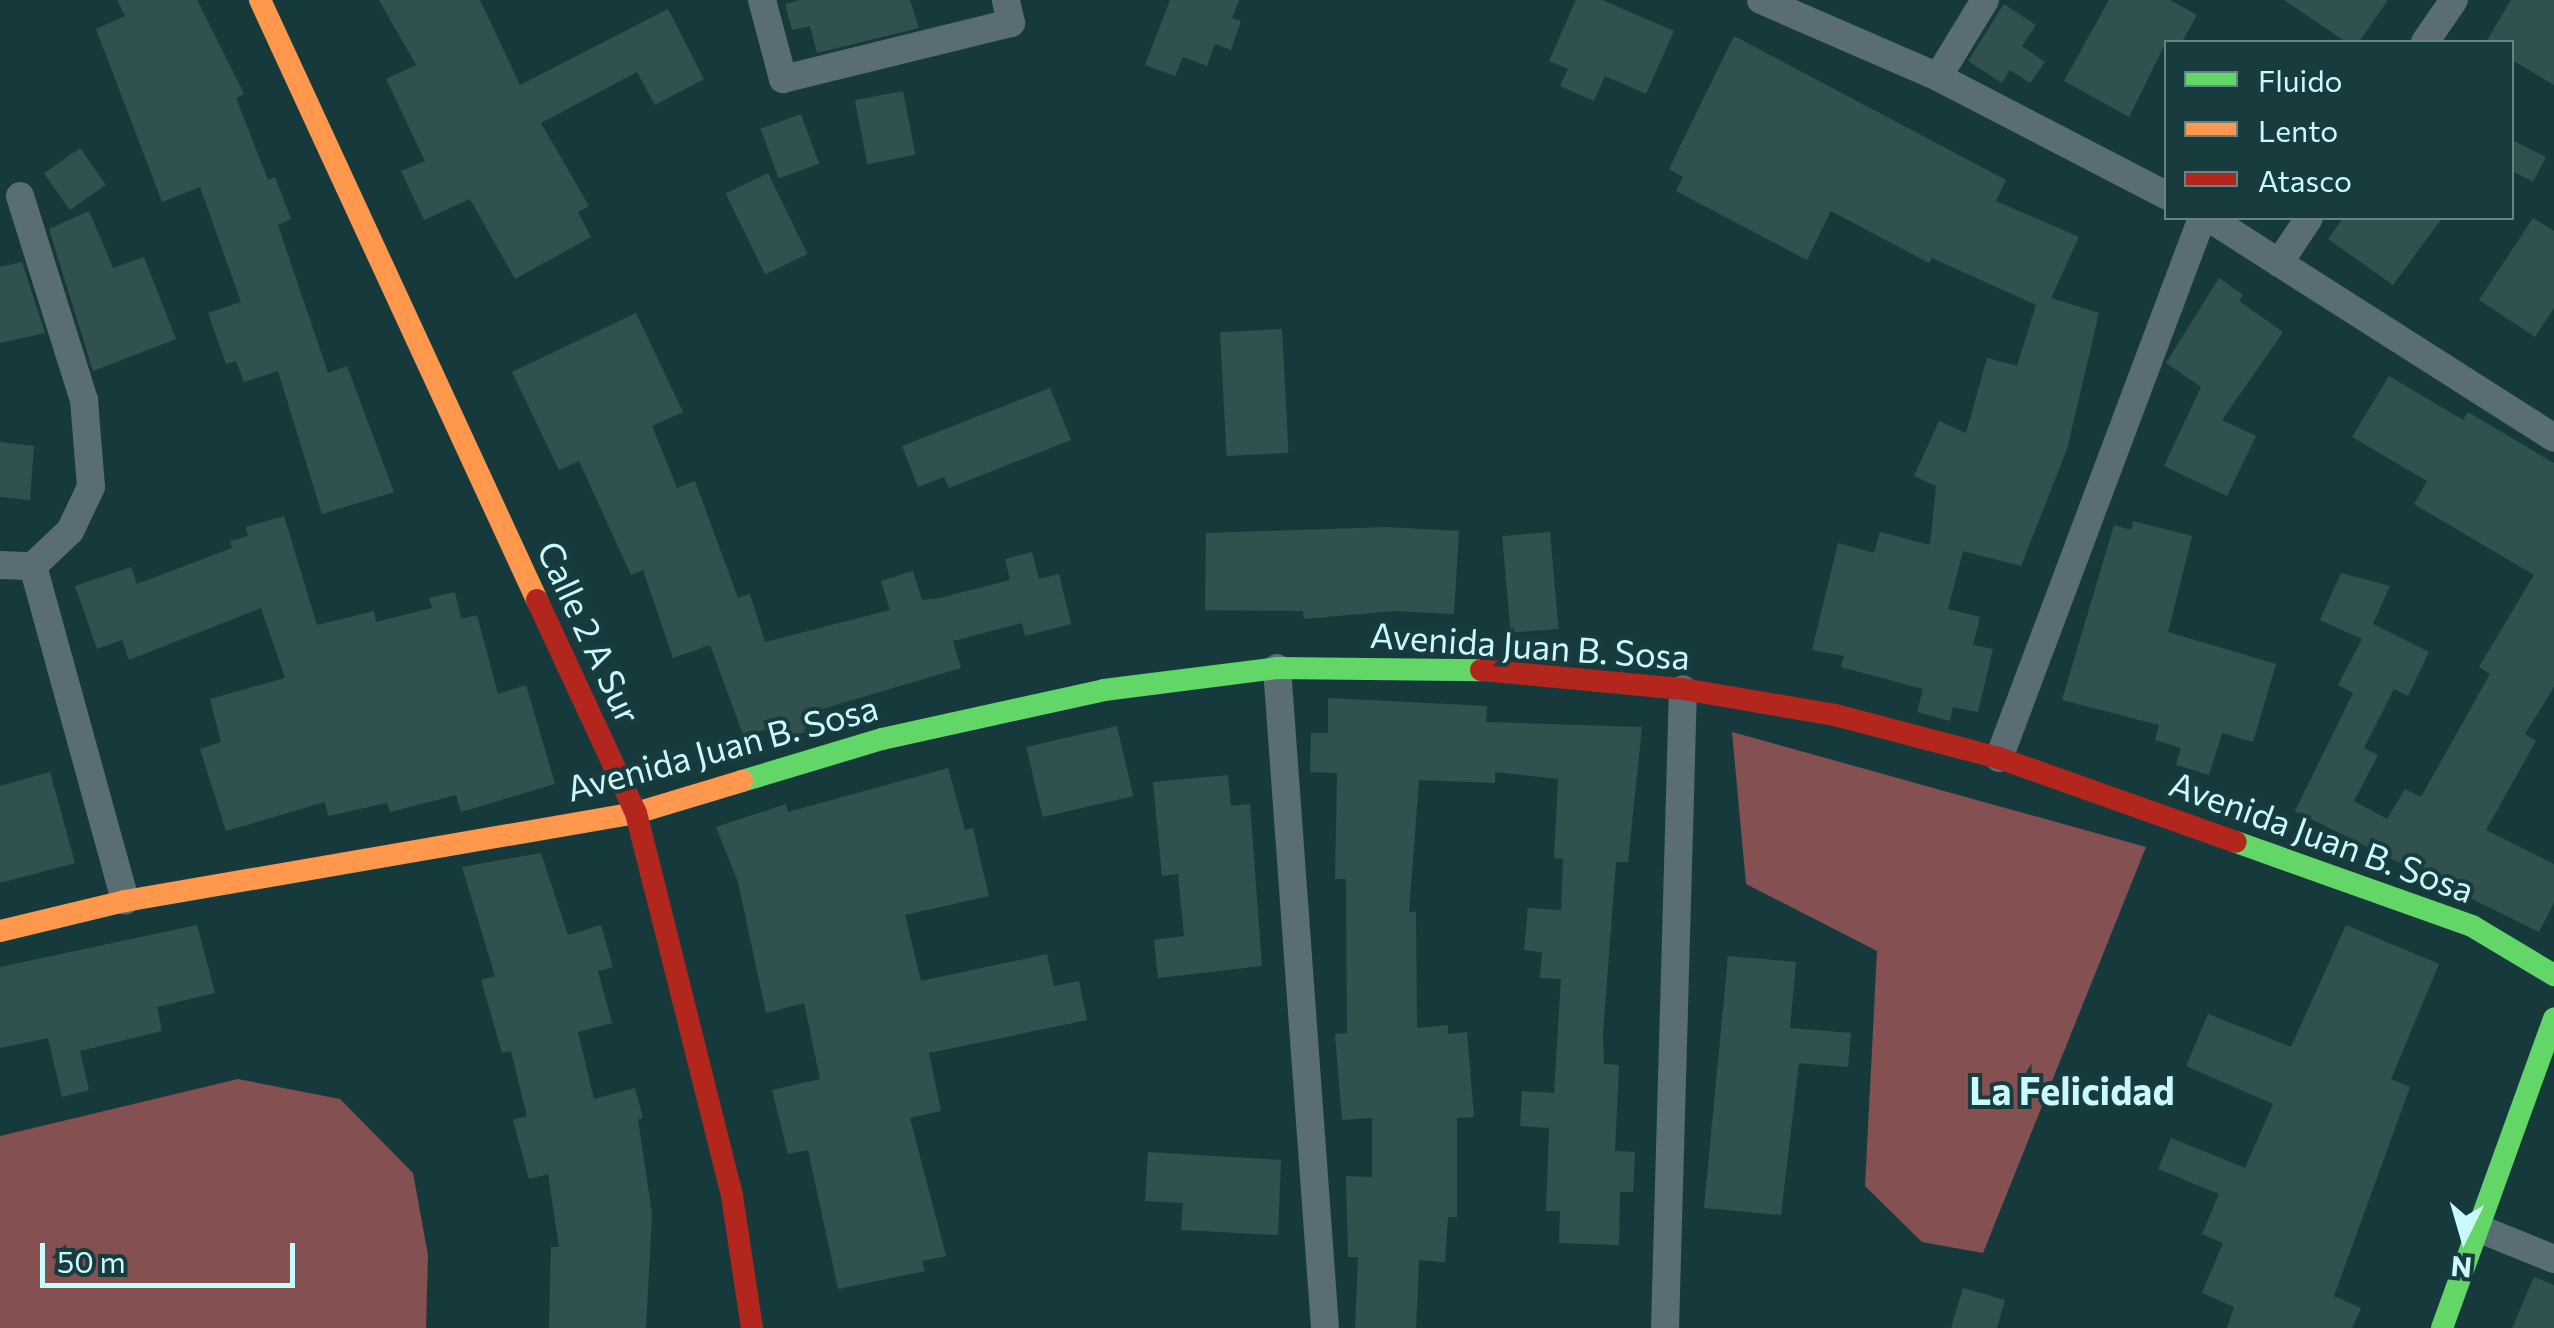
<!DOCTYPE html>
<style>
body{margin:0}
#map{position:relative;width:2554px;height:1328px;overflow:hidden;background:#163a3c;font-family:Commissioner,sans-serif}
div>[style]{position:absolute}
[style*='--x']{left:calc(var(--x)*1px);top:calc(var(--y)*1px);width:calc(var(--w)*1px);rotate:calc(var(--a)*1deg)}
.green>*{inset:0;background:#855051}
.building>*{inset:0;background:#31514f;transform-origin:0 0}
.street>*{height:28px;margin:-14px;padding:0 14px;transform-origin:14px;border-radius:14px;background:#5a6d74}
.fast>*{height:22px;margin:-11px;padding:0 11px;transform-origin:11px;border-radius:11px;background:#63d668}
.slow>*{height:22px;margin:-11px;padding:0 11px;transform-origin:11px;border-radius:11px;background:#ff974d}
.jam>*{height:22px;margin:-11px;padding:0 11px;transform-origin:11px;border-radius:11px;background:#b3261e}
span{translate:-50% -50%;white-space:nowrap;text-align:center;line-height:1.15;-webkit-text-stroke:8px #183b3d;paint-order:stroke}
.street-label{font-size:35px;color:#c9fafe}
.neighbourhood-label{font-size:38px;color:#c9fafe;font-weight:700}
.legend{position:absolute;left:2164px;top:40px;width:350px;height:180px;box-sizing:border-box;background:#183b3d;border:2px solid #5f878a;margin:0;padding:12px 18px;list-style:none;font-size:30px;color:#c9fafe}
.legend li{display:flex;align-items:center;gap:20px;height:50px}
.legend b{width:50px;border:2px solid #5f878a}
.north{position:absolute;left:2414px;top:1188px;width:100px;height:100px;-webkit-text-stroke:8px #183b3d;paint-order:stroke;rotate:185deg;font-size:28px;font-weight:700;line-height:40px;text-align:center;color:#c9fafe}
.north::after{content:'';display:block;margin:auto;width:35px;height:45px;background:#c9fafe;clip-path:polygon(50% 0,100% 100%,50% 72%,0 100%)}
.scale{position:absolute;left:40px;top:1243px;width:255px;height:45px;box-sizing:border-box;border:5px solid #c9fafe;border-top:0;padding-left:12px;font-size:30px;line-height:35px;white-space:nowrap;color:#c9fafe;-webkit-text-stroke:8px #183b3d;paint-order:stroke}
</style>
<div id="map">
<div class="green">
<i style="clip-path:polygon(1732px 732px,2146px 847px,1983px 1253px,1922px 1242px,1865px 1186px,1877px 951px,1746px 884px)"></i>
<i style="clip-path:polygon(238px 1079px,340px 1099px,413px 1173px,428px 1255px,426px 1328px,0 1328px,0 1136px)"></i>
</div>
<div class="building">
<i style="clip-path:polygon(117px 0,197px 0,244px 94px,236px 98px,268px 180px,275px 177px,291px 219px,278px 225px,328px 373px,347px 366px,394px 492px,322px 514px,278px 371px,244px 382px,236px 361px,226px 364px,208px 313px,241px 302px,200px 187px,162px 202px,96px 29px,125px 16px)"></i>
<i style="clip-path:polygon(379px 0,480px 0,520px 85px,668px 9px,704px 79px,655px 105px,637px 72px,541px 123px,589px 206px,578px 212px,591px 237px,515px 279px,470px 199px,424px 220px,401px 171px,425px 161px,386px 79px,416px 65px)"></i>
<i style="clip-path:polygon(800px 0,910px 0,919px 28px,817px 53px,810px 26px,792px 30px,785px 4px)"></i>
<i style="clip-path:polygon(1170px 0,1239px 0,1232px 18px,1241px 21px,1231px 50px,1215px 44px,1207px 66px,1183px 57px,1175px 76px,1145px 65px)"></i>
<i style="clip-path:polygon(1576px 0,1602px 0,1674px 31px,1646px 94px,1605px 76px,1594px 101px,1560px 86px,1568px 69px,1549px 61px)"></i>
<i style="clip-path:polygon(2109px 0,2170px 0,2197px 15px,2182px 42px,2166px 42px,2129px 117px,2064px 81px)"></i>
<i style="clip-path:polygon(2284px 0,2388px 0,2359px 42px,2346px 42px)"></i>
<i style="clip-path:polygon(2511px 0,2554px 0,2554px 85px,2512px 60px,2512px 42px,2486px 42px)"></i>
<i style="clip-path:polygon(2004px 4px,2036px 25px,2022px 46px,2045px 62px,2030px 83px,2010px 70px,2002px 83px,1968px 61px)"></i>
<i style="clip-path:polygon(1734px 36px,2006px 180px,1996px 201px,2079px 237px,2051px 298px,2099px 313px,2067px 449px,2021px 566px,1963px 551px,1948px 609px,1980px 617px,1973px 645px,1993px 649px,1978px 712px,1953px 707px,1950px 721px,1917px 712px,1923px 689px,1841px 667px,1844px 656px,1812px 650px,1838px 543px,1874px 553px,1880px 532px,1930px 545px,1936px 486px,1914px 476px,1939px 421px,1966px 433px,1987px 358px,2017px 366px,2036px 305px,1932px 258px,1929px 263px,1831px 211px,1807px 260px,1676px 191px,1683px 177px,1669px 169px)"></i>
<i style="left:903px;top:91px;width:65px;height:49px;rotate:79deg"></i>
<i style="left:801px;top:114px;width:53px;height:43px;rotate:70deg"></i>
<i style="clip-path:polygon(2512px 140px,2546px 157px,2533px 182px,2512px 171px)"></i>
<i style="left:80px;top:148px;width:45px;height:44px;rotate:55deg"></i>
<i style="left:768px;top:173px;width:90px;height:47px;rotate:64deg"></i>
<i style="clip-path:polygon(89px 211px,113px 268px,144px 257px,176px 339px,93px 371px,49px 229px)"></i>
<i style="clip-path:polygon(2343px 218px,2442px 218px,2393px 285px,2328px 239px)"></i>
<i style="clip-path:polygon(2533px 218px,2554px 231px,2554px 308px,2535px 337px,2479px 300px)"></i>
<i style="clip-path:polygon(22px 262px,45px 333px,0 343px,0 267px)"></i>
<i style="clip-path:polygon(2219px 278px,2243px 295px,2239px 301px,2283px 332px,2222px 420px,2256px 436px,2227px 496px,2164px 466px,2201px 387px,2166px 363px)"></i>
<i style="clip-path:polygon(636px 313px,683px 412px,652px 426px,677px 488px,695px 481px,738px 598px,750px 594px,765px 642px,890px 610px,881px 581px,913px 571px,922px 600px,940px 598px,1010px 580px,1005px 559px,1032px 552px,1039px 579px,1059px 574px,1071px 624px,1025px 636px,1022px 623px,953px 641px,961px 668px,802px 715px,808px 731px,783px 739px,778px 725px,744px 737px,710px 645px,673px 658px,643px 570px,631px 575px,579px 461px,559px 470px,512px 372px)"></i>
<i style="left:1282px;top:329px;width:124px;height:62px;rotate:87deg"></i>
<i style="clip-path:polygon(2389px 376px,2463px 420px,2468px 412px,2554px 463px,2554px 687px,2525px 734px,2536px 741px,2486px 830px,2554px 864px,2554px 903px,2539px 932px,2295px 811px,2353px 693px,2338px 685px,2362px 639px,2320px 620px,2341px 573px,2390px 586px,2373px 624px,2429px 652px,2408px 696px,2394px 689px,2364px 748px,2378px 755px,2354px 801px,2387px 819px,2405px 789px,2421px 797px,2490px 674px,2479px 667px,2534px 575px,2414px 504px,2427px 481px,2352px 437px)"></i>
<i style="clip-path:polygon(1050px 388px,1071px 440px,949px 488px,944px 477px,918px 487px,902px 446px)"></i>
<i style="clip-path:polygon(0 442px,34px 446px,30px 500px,0 497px)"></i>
<i style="clip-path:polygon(284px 516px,317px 625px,374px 611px,376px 622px,432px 608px,429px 598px,455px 592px,461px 619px,477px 615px,498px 694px,526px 685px,555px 784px,461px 812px,456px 795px,390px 812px,387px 803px,328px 816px,325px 802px,226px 831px,200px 749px,221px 742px,210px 699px,285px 678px,261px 608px,129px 660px,122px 640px,97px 649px,75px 586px,131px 567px,137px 584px,232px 548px,230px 541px,248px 536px,246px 527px)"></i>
<i style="clip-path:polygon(2133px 521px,2192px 536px,2168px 632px,2276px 664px,2253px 742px,2222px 733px,2209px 775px,2176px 765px,2181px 748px,2155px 740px,2159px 725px,2062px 700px,2114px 525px,2131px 530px)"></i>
<i style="clip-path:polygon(1387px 527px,1459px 531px,1454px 614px,1394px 611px,1304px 619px,1303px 611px,1205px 610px,1206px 533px)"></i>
<i style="left:1550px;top:532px;width:97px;height:48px;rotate:85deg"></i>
<i style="clip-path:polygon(1328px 698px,1487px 706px,1486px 722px,1642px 727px,1628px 862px,1616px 862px,1603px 1033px,1604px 1064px,1619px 1065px,1615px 1151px,1635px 1152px,1633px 1192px,1620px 1192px,1619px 1245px,1559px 1243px,1560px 1211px,1546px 1211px,1549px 1128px,1520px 1126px,1522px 1091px,1554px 1093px,1561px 979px,1540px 978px,1542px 952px,1524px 950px,1528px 908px,1561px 910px,1563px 859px,1554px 858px,1558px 779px,1495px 772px,1495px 783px,1419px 780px,1409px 912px,1416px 912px,1417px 1028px,1448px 1025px,1448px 1034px,1467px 1032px,1474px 1117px,1457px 1118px,1457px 1217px,1448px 1217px,1445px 1262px,1419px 1260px,1416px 1328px,1355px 1328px,1358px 1257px,1348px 1257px,1346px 1176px,1372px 1177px,1372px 1118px,1342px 1120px,1335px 1034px,1347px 1033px,1346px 879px,1335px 879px,1337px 773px,1310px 772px,1311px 733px,1328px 733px)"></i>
<i style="left:1117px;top:726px;width:72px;height:93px;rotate:77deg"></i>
<i style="clip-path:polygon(948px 768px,965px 830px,973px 828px,989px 896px,905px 915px,921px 981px,1047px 954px,1054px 986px,1079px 981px,1087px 1020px,929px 1053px,941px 1111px,910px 1118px,946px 1256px,922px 1261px,925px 1271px,838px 1289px,808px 1150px,788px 1154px,772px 1090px,820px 1079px,804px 1003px,766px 1013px,738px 882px,716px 827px,786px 804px,788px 812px)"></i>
<i style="clip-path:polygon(50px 772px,75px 863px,0 883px,0 786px)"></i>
<i style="clip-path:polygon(1228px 775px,1231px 806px,1250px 804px,1262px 966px,1158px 978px,1154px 940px,1184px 936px,1178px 874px,1162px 876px,1153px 782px)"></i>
<i style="clip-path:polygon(541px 853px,568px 935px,601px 925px,613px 967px,598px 971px,612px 1023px,578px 1032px,594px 1099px,635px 1088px,643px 1118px,638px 1120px,652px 1214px,646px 1328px,549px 1328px,551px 1247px,559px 1247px,548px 1174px,529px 1179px,513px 1120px,527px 1116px,511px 1051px,502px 1053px,481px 980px,495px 976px,462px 867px)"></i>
<i style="clip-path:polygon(197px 925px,215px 993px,157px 1007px,162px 1031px,80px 1051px,89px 1090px,62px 1097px,48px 1038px,0 1048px,0 967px)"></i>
<i style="clip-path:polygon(2346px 925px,2439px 964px,2391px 1079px,2410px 1087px,2334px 1296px,2361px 1308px,2352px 1328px,2227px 1328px,2234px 1307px,2202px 1293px,2223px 1243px,2202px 1234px,2219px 1194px,2158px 1169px,2171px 1138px,2245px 1168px,2273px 1104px,2186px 1066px,2208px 1014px,2291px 1047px)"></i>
<i style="clip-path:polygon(1728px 956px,1796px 962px,1790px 1028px,1851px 1033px,1848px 1067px,1799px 1063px,1781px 1215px,1704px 1208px)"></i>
<i style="clip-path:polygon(1148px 1152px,1281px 1160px,1278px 1235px,1181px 1230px,1183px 1203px,1145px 1201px)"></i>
<i style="clip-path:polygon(2534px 1277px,2554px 1285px,2554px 1328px,2512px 1328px)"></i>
<i style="clip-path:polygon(1963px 1288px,2005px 1300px,1997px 1328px,1951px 1328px)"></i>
</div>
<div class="street">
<i style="--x:762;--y:0;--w:82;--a:75.1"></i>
<i style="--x:783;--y:79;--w:235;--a:-13.8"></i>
<i style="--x:1011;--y:23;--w:22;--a:-103"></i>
<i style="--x:1761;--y:0;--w:193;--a:23.5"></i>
<i style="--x:1938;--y:77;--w:257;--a:27.4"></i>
<i style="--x:2425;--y:42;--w:51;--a:-55.4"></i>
<i style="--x:1938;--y:77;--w:90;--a:-58.6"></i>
<i style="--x:20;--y:196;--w:214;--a:72.6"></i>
<i style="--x:84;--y:400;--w:87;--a:85.4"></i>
<i style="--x:91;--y:487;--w:49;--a:115.5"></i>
<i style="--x:70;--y:531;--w:51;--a:136.6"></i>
<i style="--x:2209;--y:218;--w:409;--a:32.5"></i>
<i style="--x:2279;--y:263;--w:54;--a:-56.3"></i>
<i style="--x:0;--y:565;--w:33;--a:2"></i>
<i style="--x:33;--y:566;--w:347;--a:74.6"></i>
<i style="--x:1277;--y:668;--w:662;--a:85.84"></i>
<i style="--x:1999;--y:758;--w:577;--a:-69.4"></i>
<i style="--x:2475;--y:1227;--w:85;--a:22.1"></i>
<i style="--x:1665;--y:1328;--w:639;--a:-88.39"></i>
</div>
<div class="fast">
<i style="--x:742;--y:781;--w:146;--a:-16.7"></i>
<i style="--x:882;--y:739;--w:227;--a:-12.4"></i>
<i style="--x:1104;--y:690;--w:174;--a:-7.2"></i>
<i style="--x:1277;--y:668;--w:204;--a:0.6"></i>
<i style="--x:2236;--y:842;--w:251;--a:19.6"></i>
<i style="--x:2472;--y:926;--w:96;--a:30.9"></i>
<i style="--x:2442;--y:1328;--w:329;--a:-70.1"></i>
</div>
<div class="slow">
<i style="--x:260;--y:0;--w:661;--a:65.22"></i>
<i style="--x:0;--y:931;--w:129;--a:-13.5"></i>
<i style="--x:125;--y:901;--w:519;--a:-9.77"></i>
<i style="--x:636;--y:813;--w:111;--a:-16.8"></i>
</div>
<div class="jam">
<i style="--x:537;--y:600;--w:235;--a:65.1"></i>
<i style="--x:636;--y:813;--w:395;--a:75.9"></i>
<i style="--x:732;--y:1196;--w:134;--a:81.4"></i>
<i style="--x:1481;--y:670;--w:203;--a:5.4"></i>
<i style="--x:1683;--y:689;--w:154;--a:9.7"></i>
<i style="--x:1835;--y:715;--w:170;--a:14.7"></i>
<i style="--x:1999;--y:758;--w:251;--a:19.5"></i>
</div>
<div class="street-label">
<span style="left:590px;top:632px;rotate:65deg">Calle 2 A Sur</span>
<span style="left:1530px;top:645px;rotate:4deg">Avenida Juan B. Sosa</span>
<span style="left:722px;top:747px;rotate:-15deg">Avenida Juan B. Sosa</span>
<span style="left:2322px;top:836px;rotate:20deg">Avenida Juan B. Sosa</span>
</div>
<div class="neighbourhood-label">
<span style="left:2072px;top:1090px">La Felicidad</span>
</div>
<ul class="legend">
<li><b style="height:12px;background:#63d668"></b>Fluido</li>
<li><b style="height:12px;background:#ff974d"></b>Lento</li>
<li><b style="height:12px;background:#b3261e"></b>Atasco</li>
</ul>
<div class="north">N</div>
<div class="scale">50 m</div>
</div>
